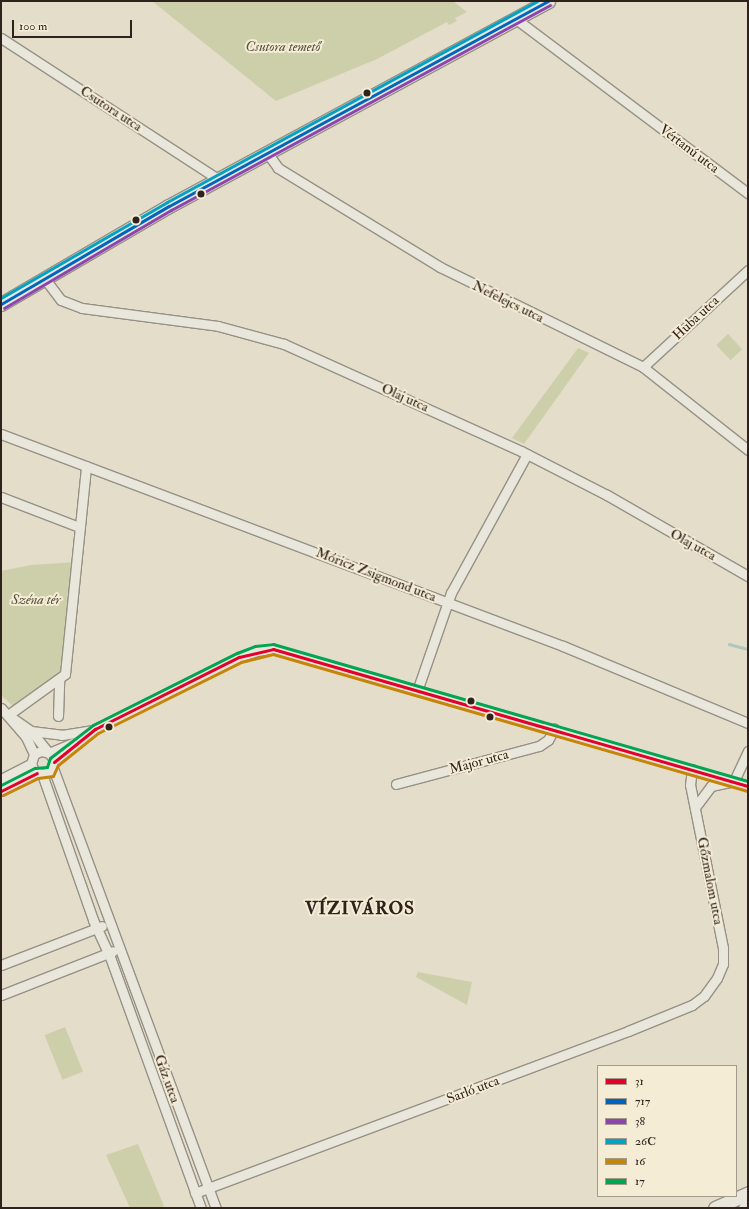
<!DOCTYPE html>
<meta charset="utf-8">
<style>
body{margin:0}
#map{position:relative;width:749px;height:1209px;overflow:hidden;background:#e4ddca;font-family:"IM FELL Double Pica",serif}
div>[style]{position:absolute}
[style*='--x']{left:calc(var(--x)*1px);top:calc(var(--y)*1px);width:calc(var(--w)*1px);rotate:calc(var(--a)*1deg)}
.green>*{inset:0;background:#cdcfaa;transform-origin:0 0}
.stream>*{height:2.5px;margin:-1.25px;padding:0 1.25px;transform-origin:1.25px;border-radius:1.25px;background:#b0c7bd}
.roads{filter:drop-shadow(1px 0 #969185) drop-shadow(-1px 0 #969185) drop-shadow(0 1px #969185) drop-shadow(0 -1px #969185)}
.minor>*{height:9px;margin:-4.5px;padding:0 4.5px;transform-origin:4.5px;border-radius:4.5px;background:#e9e6dc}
.secondary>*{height:13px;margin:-6.5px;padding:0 6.5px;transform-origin:6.5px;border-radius:6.5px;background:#e9e6dc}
.bus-1>*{height:3px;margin:-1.5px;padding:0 1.5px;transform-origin:1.5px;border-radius:1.5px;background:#e4002b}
.bus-2>*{height:3px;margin:-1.5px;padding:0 1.5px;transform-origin:1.5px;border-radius:1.5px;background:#0065bd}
.bus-3>*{height:3px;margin:-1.5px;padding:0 1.5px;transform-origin:1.5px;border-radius:1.5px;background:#8e44ad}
.bus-4>*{height:3px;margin:-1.5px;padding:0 1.5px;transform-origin:1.5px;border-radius:1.5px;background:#02a2c5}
.bus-5>*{height:3px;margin:-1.5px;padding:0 1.5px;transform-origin:1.5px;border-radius:1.5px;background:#c58507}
.bus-6>*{height:3px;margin:-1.5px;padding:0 1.5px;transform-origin:1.5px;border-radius:1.5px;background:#00a651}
.dots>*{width:11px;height:11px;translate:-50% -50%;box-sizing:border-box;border:2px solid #f4ecd5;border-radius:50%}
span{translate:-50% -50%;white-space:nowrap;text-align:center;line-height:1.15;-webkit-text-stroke:4px #f4ecd5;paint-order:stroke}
.park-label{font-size:14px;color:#59523f;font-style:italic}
.street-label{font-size:14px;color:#2f211c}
.district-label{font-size:18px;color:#2f211c;font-weight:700;letter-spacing:1px}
.frame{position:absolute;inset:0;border:2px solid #2f211c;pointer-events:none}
.legend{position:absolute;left:597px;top:1065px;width:140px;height:132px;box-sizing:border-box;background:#f4ecd5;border:1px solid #a59b8b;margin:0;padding:5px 7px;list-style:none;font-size:12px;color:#2f211c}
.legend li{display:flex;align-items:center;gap:8px;height:20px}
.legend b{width:20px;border:1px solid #a59b8b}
.scale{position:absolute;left:12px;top:20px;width:120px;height:18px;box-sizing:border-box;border:2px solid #2f211c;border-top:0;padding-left:5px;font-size:12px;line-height:14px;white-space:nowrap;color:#2f211c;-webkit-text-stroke:3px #f4ecd5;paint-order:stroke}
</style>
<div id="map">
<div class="green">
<i style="clip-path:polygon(152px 1px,453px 1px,467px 12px,455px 18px,457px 21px,449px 25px,447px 22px,377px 59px,276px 101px)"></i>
<i style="left:728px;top:334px;width:21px;height:16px;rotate:47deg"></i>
<i style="clip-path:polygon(578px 348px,589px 353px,524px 444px,512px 438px)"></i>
<i style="clip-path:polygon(76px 562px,64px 669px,14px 707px,1px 695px,1px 571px,31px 565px)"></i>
<i style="clip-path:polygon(418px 972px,472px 982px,467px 1005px,416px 977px)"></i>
<i style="left:65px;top:1027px;width:48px;height:22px;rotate:68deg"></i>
<i style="clip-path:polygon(138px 1144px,164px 1206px,160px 1208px,130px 1208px,106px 1155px)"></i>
</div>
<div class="stream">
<i style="--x:729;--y:644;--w:20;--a:15"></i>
</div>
<div class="roads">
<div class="minor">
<i style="--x:516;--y:19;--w:290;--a:36.9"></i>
<i style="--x:1;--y:38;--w:261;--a:33"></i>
<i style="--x:268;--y:154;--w:17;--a:54"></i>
<i style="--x:278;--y:168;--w:190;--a:31.4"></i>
<i style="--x:440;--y:267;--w:226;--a:26.2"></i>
<i style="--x:643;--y:367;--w:134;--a:38.3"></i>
<i style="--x:45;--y:279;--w:26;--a:53"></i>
<i style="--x:61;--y:300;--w:22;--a:21"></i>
<i style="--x:82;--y:308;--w:137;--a:7.5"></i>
<i style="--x:218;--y:326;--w:68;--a:15.3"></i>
<i style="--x:284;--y:344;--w:260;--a:24.3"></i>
<i style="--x:521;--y:451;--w:97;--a:27.1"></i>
<i style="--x:607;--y:495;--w:163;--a:29.9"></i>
<i style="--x:643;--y:367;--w:143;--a:-42.7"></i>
<i style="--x:1;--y:434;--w:601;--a:20.67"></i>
<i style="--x:563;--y:646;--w:200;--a:22.6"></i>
<i style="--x:1;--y:497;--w:84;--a:21"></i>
<i style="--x:417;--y:691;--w:104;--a:-70.9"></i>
<i style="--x:451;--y:593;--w:158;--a:-61.3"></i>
<i style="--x:1;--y:708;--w:38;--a:49"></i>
<i style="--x:26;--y:737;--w:19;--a:65"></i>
<i style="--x:8;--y:715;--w:70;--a:-35.7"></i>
<i style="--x:65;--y:674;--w:209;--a:-84.2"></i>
<i style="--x:8;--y:715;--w:28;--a:35"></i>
<i style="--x:31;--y:731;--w:35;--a:51"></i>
<i style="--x:53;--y:758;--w:10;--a:90"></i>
<i style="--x:53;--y:768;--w:5;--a:127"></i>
<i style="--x:50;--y:772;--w:8;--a:166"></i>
<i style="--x:42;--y:774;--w:7;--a:-164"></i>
<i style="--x:35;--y:772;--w:9;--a:-117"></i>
<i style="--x:31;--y:764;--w:10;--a:-73"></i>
<i style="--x:34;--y:754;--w:8;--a:-23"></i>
<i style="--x:41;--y:751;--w:8;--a:14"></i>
<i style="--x:58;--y:716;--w:36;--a:-88"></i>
<i style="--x:31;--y:731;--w:31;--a:7"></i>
<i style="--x:62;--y:735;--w:30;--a:-9"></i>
<i style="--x:49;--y:753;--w:28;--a:-23"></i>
<i style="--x:54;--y:762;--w:53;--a:-38.8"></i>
<i style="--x:95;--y:729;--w:161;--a:-26.6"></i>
<i style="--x:239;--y:657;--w:18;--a:-19"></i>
<i style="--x:256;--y:651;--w:17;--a:-7"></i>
<i style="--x:273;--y:649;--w:494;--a:16.1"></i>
<i style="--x:53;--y:768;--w:469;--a:69.7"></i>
<i style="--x:42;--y:774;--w:155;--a:70.7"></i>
<i style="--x:93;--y:920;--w:41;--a:65.3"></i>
<i style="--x:110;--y:957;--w:267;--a:70.1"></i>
<i style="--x:1;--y:779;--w:34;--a:-27"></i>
<i style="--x:734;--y:781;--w:33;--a:-65"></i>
<i style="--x:396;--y:784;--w:148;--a:-14.9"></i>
<i style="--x:539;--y:746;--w:11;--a:-34"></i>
<i style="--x:548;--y:740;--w:13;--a:-61"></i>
<i style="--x:1;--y:791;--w:40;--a:-26.6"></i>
<i style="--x:696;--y:806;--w:25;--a:-53"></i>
<i style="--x:711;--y:786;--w:19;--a:-12"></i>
<i style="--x:1;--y:965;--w:108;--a:-21.1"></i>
<i style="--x:1;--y:995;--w:120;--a:-21.4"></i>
<i style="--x:195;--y:1193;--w:462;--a:-20.5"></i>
<i style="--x:628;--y:1031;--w:69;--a:-22.1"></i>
<i style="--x:692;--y:1005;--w:15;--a:-37"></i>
<i style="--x:704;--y:996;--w:22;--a:-54"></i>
<i style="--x:717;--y:978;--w:15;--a:-67"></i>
<i style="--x:723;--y:964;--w:16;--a:-90"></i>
<i style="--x:723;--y:948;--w:166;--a:-101.4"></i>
<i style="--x:690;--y:785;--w:16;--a:-83"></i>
<i style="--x:743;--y:1208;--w:13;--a:-67"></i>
</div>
<div class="secondary">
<i style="--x:1;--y:304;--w:194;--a:-30.3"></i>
<i style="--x:169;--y:206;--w:431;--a:-28.4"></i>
<i style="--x:715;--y:1208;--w:36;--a:-24"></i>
</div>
</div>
<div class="bus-1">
<i style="--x:54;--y:762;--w:53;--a:-38.8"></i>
<i style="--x:95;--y:729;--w:161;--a:-26.6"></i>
<i style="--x:239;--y:657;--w:35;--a:-13"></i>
<i style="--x:273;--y:649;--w:494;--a:16.1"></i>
<i style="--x:1;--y:791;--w:40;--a:-26.6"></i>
</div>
<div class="bus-2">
<i style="--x:1;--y:304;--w:194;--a:-30.3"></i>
<i style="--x:169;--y:206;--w:431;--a:-28.4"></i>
</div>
<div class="bus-3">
<i style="--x:4;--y:308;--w:194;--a:-30.4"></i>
<i style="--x:171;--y:210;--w:431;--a:-28.4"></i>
</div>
<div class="bus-4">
<i style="--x:1;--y:298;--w:192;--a:-30"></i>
<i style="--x:167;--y:202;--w:421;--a:-28.5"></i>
</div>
<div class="bus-5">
<i style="--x:3;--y:795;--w:39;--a:-26"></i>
<i style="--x:38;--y:778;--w:15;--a:-8"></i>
<i style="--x:53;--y:776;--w:12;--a:-66"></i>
<i style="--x:58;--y:765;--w:51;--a:-38.7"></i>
<i style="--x:98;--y:733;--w:160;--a:-26.4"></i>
<i style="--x:241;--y:662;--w:33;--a:-14"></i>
<i style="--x:273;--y:654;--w:493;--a:16.1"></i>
</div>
<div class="bus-6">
<i style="--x:1;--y:785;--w:38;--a:-27"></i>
<i style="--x:35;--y:768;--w:12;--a:-5"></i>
<i style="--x:47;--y:767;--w:9;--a:-72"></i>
<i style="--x:50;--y:758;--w:54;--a:-37.5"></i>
<i style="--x:93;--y:725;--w:161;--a:-26.6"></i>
<i style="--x:237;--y:653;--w:19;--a:-21"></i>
<i style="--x:255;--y:646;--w:18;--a:-6"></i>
<i style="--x:273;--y:644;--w:494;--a:16.1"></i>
</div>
<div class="dots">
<i style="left:367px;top:93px;background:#2f211c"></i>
<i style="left:201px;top:194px;background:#2f211c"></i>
<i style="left:136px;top:220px;background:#2f211c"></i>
<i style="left:471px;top:701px;background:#2f211c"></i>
<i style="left:490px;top:717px;background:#2f211c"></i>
<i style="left:109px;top:727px;background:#2f211c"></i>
</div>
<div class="park-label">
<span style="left:283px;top:47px">Csutora temető</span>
<span style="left:36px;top:600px">Széna tér</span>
</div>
<div class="street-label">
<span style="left:111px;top:109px;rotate:33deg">Csutora utca</span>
<span style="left:689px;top:149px;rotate:37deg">Vértanú utca</span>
<span style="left:508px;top:302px;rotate:26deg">Nefelejcs utca</span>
<span style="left:696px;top:318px;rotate:-43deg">Huba utca</span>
<span style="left:405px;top:398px;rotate:24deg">Olaj utca</span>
<span style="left:693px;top:545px;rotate:29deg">Olaj utca</span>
<span style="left:376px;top:575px;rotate:21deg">Móricz Zsigmond utca</span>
<span style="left:479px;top:762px;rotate:-15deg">Major utca</span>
<span style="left:710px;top:881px;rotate:79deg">Gőzmalom utca</span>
<span style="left:167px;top:1079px;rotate:70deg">Gáz utca</span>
<span style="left:473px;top:1090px;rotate:-21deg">Sarló utca</span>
</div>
<div class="district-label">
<span style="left:360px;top:909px">VÍZIVÁROS</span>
</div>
<div class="frame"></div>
<ul class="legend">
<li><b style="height:5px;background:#e4002b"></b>31</li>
<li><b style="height:5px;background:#0065bd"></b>717</li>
<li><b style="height:5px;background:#8e44ad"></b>38</li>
<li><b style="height:5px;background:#02a2c5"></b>26C</li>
<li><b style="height:5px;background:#c58507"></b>16</li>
<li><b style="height:5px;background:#00a651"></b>17</li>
</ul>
<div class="scale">100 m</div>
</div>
